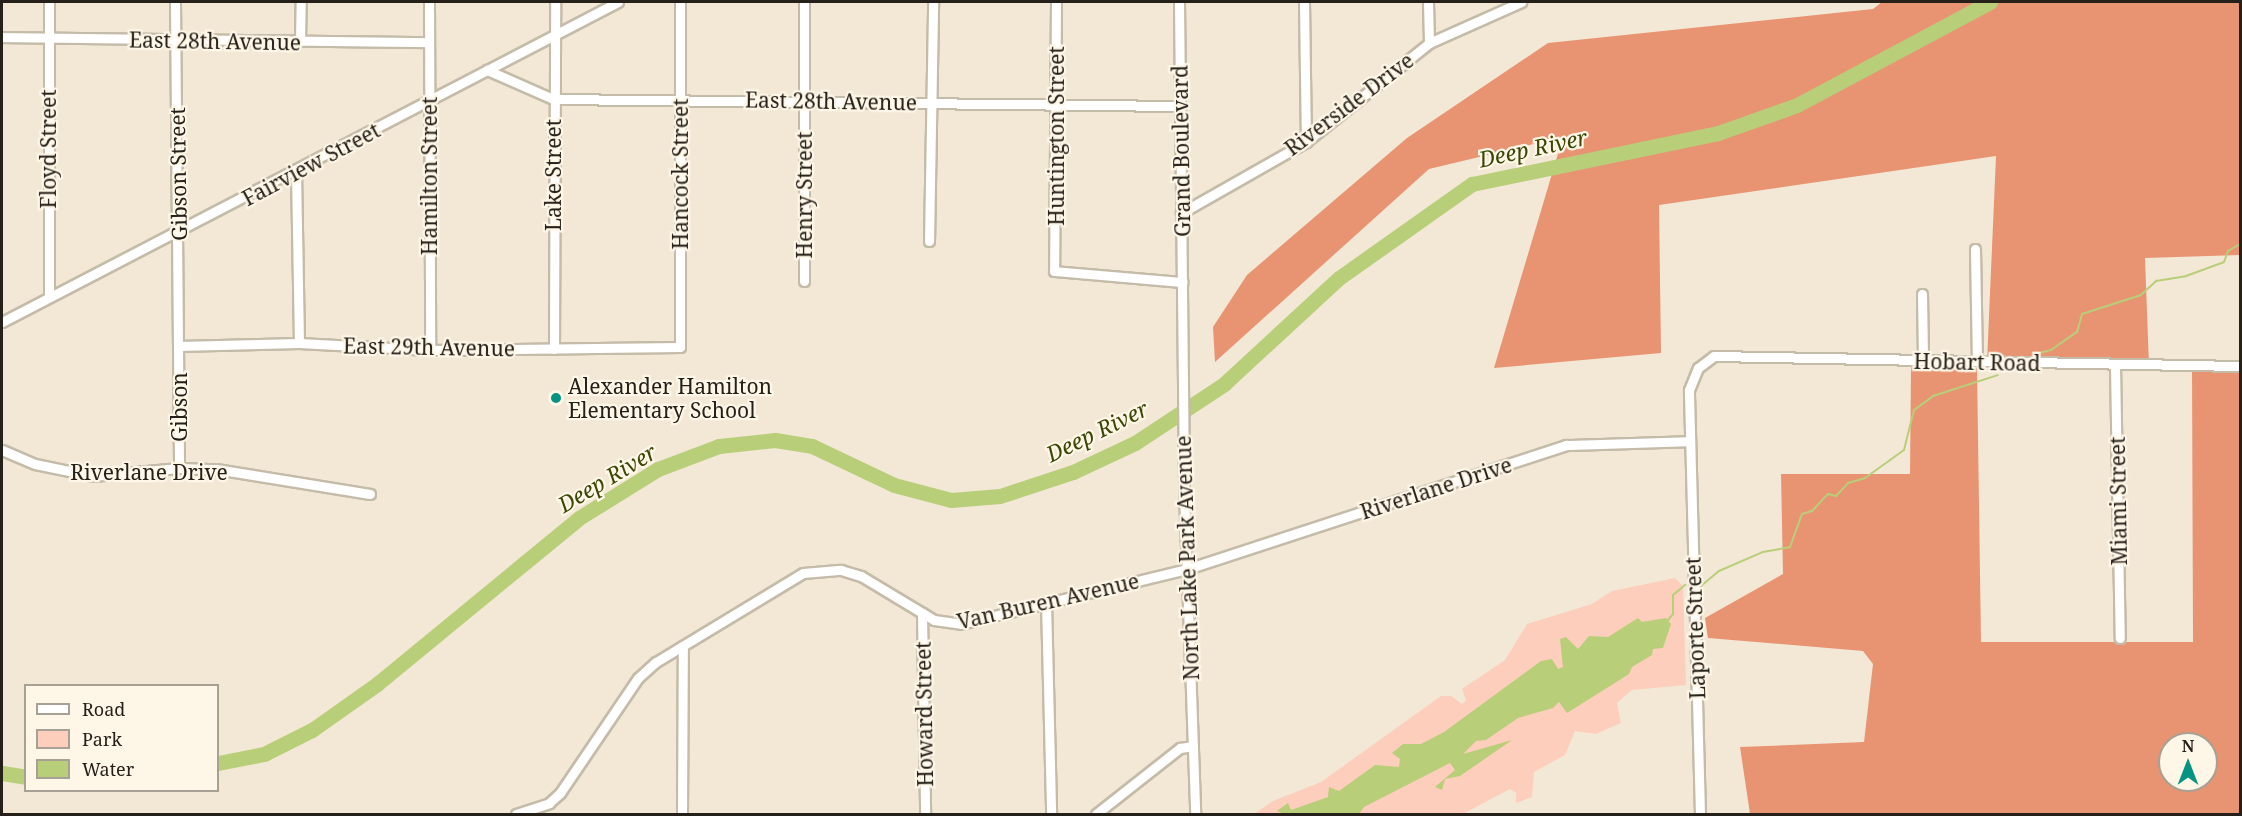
<!DOCTYPE html>
<style>
body{margin:0}
#map{position:relative;width:2242px;height:816px;overflow:hidden;background:#f3e8d6;font-family:"Noto Serif",serif}
div>[style]{position:absolute}
[style*='--x']{left:calc(var(--x)*1px);top:calc(var(--y)*1px);width:calc(var(--w)*1px);rotate:calc(var(--a)*1deg)}
.green>*{inset:0;background:#fdcebc}
.forest>*{inset:0;background:#e89472}
.water>*{inset:0;background:#b8ce79}
.stream>*{height:2px;margin:-1px;padding:0 1px;transform-origin:1px;border-radius:1px;background:#b8ce79}
.river>*{height:15px;margin:-7.5px;padding:0 7.5px;transform-origin:7.5px;border-radius:7.5px;background:#b8ce79}
.roads{filter:drop-shadow(2px 0 #c5bba9) drop-shadow(-2px 0 #c5bba9) drop-shadow(0 2px #c5bba9) drop-shadow(0 -2px #c5bba9)}
.minor>*{height:9px;margin:-4.5px;padding:0 4.5px;transform-origin:4.5px;border-radius:4.5px;background:#fff}
.dots>*{width:16px;height:16px;translate:-50% -50%;box-sizing:border-box;border:3px solid #fef6e7;border-radius:50%}
span{translate:-50% -50%;white-space:nowrap;text-align:center;line-height:1.15;-webkit-text-stroke:4.5px #fef6e7;paint-order:stroke}
.street-label{font-size:21px;color:#25211a}
.poi-label{font-size:21px;color:#25211a}
.left{translate:0 -50%;text-align:left}
.water-label{font-size:22px;color:#3a4705;font-style:italic}
.frame{position:absolute;inset:0;border:3px solid #25211a;pointer-events:none}
.legend{position:absolute;left:24px;top:684px;width:195px;height:108px;box-sizing:border-box;background:#fef6e7;border:2px solid #a7a195;margin:0;padding:8px 10px;list-style:none;font-size:18px;color:#25211a}
.legend li{display:flex;align-items:center;gap:12px;height:30px}
.legend b{width:30px;border:2px solid #a7a195}
.north{position:absolute;left:2158px;top:732px;width:60px;height:60px;box-sizing:border-box;background:#fef6e7;border:2px solid #a7a195;border-radius:50%;rotate:0deg;font-size:16px;font-weight:700;line-height:24px;text-align:center;color:#25211a}
.north::after{content:'';display:block;margin:auto;width:21px;height:27px;background:#059481;clip-path:polygon(50% 0,100% 100%,50% 72%,0 100%)}
</style>
<div id="map">
<div class="green">
<i style="clip-path:polygon(1675px 578px,1683px 586px,1686px 685px,1632px 690px,1617px 703px,1621px 723px,1596px 734px,1575px 731px,1565px 755px,1534px 772px,1532px 797px,1516px 803px,1516px 793px,1510px 789px,1463px 814px,1254px 814px,1273px 801px,1321px 782px,1441px 696px,1451px 696px,1462px 704px,1466px 700px,1462px 689px,1505px 660px,1527px 624px,1592px 604px,1612px 591px)"></i>
</div>
<div class="forest">
<i style="clip-path:polygon(1882px 2px,2240px 2px,2240px 255px,2145px 258px,2149px 365px,1987px 362px,1996px 156px,1659px 205px,1661px 353px,1494px 368px,1563px 137px,1429px 169px,1215px 362px,1213px 327px,1247px 275px,1407px 138px,1548px 43px,1873px 9px)"></i>
<i style="clip-path:polygon(evenodd,2240px 365px,2240px 814px,1750px 814px,1740px 747px,1864px 742px,1873px 664px,1863px 651px,1708px 638px,1705px 618px,1783px 574px,1781px 474px,1910px 474px,1911px 367px,1977px 367px,1981px 642px,2193px 642px,2192px 366px,2240px 365px,2170px 744px,2206px 744px,2206px 780px,2170px 780px,2170px 744px)"></i>
</div>
<div class="water">
<i style="clip-path:polygon(1638px 618px,1642px 622px,1666px 618px,1671px 624px,1663px 648px,1653px 649px,1652px 655px,1632px 667px,1629px 674px,1567px 713px,1559px 702px,1553px 708px,1518px 718px,1486px 740px,1476px 741px,1463px 754px,1512px 740px,1460px 776px,1445px 779px,1442px 790px,1435px 787px,1455px 770px,1450px 763px,1364px 807px,1359px 814px,1284px 814px,1277px 811px,1288px 803px,1291px 810px,1328px 797px,1329px 787px,1339px 791px,1375px 765px,1399px 767px,1400px 759px,1392px 753px,1403px 744px,1421px 744px,1444px 732px,1541px 661px,1552px 659px,1558px 669px,1563px 667px,1560px 639px,1566px 637px,1578px 649px,1589px 636px,1608px 637px)"></i>
</div>
<div class="stream">
<i style="--x:2036;--y:354;--w:16;--a:-15"></i>
<i style="--x:2051;--y:350;--w:32;--a:-35"></i>
<i style="--x:2077;--y:332;--w:19;--a:-74"></i>
<i style="--x:2082;--y:314;--w:62;--a:-17.9"></i>
<i style="--x:2141;--y:295;--w:21;--a:-43"></i>
<i style="--x:2156;--y:281;--w:30;--a:-9"></i>
<i style="--x:2186;--y:276;--w:40;--a:-20.2"></i>
<i style="--x:2224;--y:262;--w:12;--a:-70"></i>
<i style="--x:2228;--y:251;--w:14;--a:-30"></i>
<i style="--x:1701;--y:586;--w:23;--a:-40"></i>
<i style="--x:1719;--y:571;--w:48;--a:-23.4"></i>
<i style="--x:1763;--y:552;--w:27;--a:-10"></i>
<i style="--x:1790;--y:547;--w:35;--a:-70"></i>
<i style="--x:1802;--y:514;--w:10;--a:-17"></i>
<i style="--x:1812;--y:511;--w:23;--a:-47"></i>
<i style="--x:1828;--y:494;--w:8;--a:14"></i>
<i style="--x:1836;--y:496;--w:18;--a:-47"></i>
<i style="--x:1848;--y:483;--w:18;--a:-16"></i>
<i style="--x:1865;--y:478;--w:48;--a:-35.7"></i>
<i style="--x:1904;--y:450;--w:41;--a:-76"></i>
<i style="--x:1914;--y:410;--w:24;--a:-36"></i>
<i style="--x:1933;--y:396;--w:68;--a:-17.9"></i>
<i style="--x:1668;--y:620;--w:8;--a:-50"></i>
<i style="--x:1673;--y:614;--w:19;--a:-90"></i>
<i style="--x:1673;--y:595;--w:16;--a:-40"></i>
</div>
<div class="river">
<i style="--x:218;--y:763;--w:47;--a:-11.1"></i>
<i style="--x:264;--y:754;--w:54;--a:-26.6"></i>
<i style="--x:312;--y:730;--w:80;--a:-35.3"></i>
<i style="--x:377;--y:684;--w:261;--a:-39.4"></i>
<i style="--x:579;--y:518;--w:93;--a:-31.8"></i>
<i style="--x:658;--y:469;--w:65;--a:-20.7"></i>
<i style="--x:719;--y:446;--w:56;--a:-6.1"></i>
<i style="--x:775;--y:440;--w:37;--a:9"></i>
<i style="--x:812;--y:446;--w:91;--a:25.4"></i>
<i style="--x:894;--y:485;--w:59;--a:14.7"></i>
<i style="--x:951;--y:500;--w:49;--a:-4.7"></i>
<i style="--x:1000;--y:496;--w:77;--a:-18.2"></i>
<i style="--x:1073;--y:472;--w:68;--a:-25.1"></i>
<i style="--x:1135;--y:443;--w:107;--a:-33.5"></i>
<i style="--x:1224;--y:384;--w:156;--a:-42.7"></i>
<i style="--x:1339;--y:278;--w:163;--a:-35.3"></i>
<i style="--x:1472;--y:184;--w:251;--a:-11.7"></i>
<i style="--x:1718;--y:133;--w:84;--a:-19.5"></i>
<i style="--x:1797;--y:105;--w:219;--a:-28.1"></i>
<i style="--x:2;--y:773;--w:24;--a:9"></i>
</div>
<div class="roads">
<div class="minor">
<i style="--x:175;--y:2;--w:466;--a:89.5"></i>
<i style="--x:429;--y:2;--w:348;--a:89.8"></i>
<i style="--x:804;--y:2;--w:279;--a:90"></i>
<i style="--x:1056;--y:2;--w:269;--a:90.4"></i>
<i style="--x:1054;--y:271;--w:129;--a:4.9"></i>
<i style="--x:1179;--y:2;--w:489;--a:89.4"></i>
<i style="--x:1184;--y:491;--w:323;--a:88"></i>
<i style="--x:1304;--y:2;--w:140;--a:89.2"></i>
<i style="--x:1428;--y:2;--w:41;--a:88.6"></i>
<i style="--x:2;--y:37;--w:427;--a:0.7"></i>
<i style="--x:300;--y:41;--w:39;--a:-89"></i>
<i style="--x:487;--y:70;--w:72;--a:23.7"></i>
<i style="--x:553;--y:99;--w:627;--a:0.64"></i>
<i style="--x:296;--y:171;--w:172;--a:89"></i>
<i style="--x:1181;--y:213;--w:144;--a:-29.6"></i>
<i style="--x:1306;--y:142;--w:158;--a:-38.8"></i>
<i style="--x:1429;--y:43;--w:101;--a:-24"></i>
<i style="--x:929;--y:241;--w:239;--a:-89"></i>
<i style="--x:1975;--y:249;--w:112;--a:89"></i>
<i style="--x:1922;--y:294;--w:66;--a:89.1"></i>
<i style="--x:49;--y:297;--w:295;--a:-90"></i>
<i style="--x:2;--y:322;--w:694;--a:-27.45"></i>
<i style="--x:178;--y:346;--w:121;--a:-1.4"></i>
<i style="--x:299;--y:343;--w:131;--a:3.1"></i>
<i style="--x:430;--y:350;--w:250;--a:-0.7"></i>
<i style="--x:680;--y:347;--w:345;--a:-90"></i>
<i style="--x:554;--y:349;--w:347;--a:-89.8"></i>
<i style="--x:2115;--y:365;--w:273;--a:89"></i>
<i style="--x:2;--y:450;--w:36;--a:23"></i>
<i style="--x:35;--y:464;--w:59;--a:11.7"></i>
<i style="--x:93;--y:476;--w:86;--a:-5.3"></i>
<i style="--x:179;--y:468;--w:37;--a:2"></i>
<i style="--x:216;--y:469;--w:156;--a:9.2"></i>
<i style="--x:1046;--y:602;--w:212;--a:88.6"></i>
<i style="--x:922;--y:613;--w:201;--a:89.1"></i>
<i style="--x:516;--y:814;--w:35;--a:-18"></i>
<i style="--x:549;--y:803;--w:15;--a:-42"></i>
<i style="--x:560;--y:793;--w:139;--a:-55.9"></i>
<i style="--x:638;--y:678;--w:24;--a:-42"></i>
<i style="--x:656;--y:662;--w:172;--a:-31.2"></i>
<i style="--x:803;--y:573;--w:38;--a:-5"></i>
<i style="--x:841;--y:570;--w:21;--a:17"></i>
<i style="--x:861;--y:576;--w:85;--a:31.1"></i>
<i style="--x:934;--y:620;--w:27;--a:8"></i>
<i style="--x:961;--y:624;--w:233;--a:-13.7"></i>
<i style="--x:1187;--y:569;--w:399;--a:-18.1"></i>
<i style="--x:1566;--y:445;--w:124;--a:-1.8"></i>
<i style="--x:682;--y:814;--w:168;--a:-89.7"></i>
<i style="--x:1096;--y:814;--w:107;--a:-38.2"></i>
<i style="--x:1180;--y:748;--w:13;--a:-9"></i>
<i style="--x:1700;--y:814;--w:424;--a:-91.5"></i>
<i style="--x:1689;--y:390;--w:24;--a:-68"></i>
<i style="--x:1698;--y:368;--w:20;--a:-37"></i>
<i style="--x:1714;--y:356;--w:526;--a:1.09"></i>
</div>
</div>
<div class="dots">
<i style="left:556px;top:398px;background:#059481"></i>
</div>
<div class="street-label">
<span style="left:215px;top:41px;rotate:1deg">East 28th Avenue</span>
<span style="left:831px;top:101px;rotate:1deg">East 28th Avenue</span>
<span style="left:1349px;top:104px;rotate:-37deg">Riverside Drive</span>
<span style="left:1056px;top:136px;rotate:-90deg">Huntington Street</span>
<span style="left:48px;top:149px;rotate:-90deg">Floyd Street</span>
<span style="left:1181px;top:151px;rotate:-91deg">Grand Boulevard</span>
<span style="left:311px;top:164px;rotate:-28deg">Fairview Street</span>
<span style="left:178px;top:174px;rotate:-91deg">Gibson Street</span>
<span style="left:680px;top:174px;rotate:-90deg">Hancock Street</span>
<span style="left:553px;top:175px;rotate:-90deg">Lake Street</span>
<span style="left:429px;top:176px;rotate:-90deg">Hamilton Street</span>
<span style="left:804px;top:195px;rotate:-90deg">Henry Street</span>
<span style="left:429px;top:347px;rotate:1deg">East 29th Avenue</span>
<span style="left:1977px;top:362px;rotate:1deg">Hobart Road</span>
<span style="left:179px;top:407px;rotate:-90deg">Gibson</span>
<span style="left:149px;top:472px">Riverlane Drive</span>
<span style="left:1436px;top:488px;rotate:-18deg">Riverlane Drive</span>
<span style="left:2118px;top:501px;rotate:-91deg">Miami Street</span>
<span style="left:1187px;top:558px;rotate:-92deg">North Lake Park Avenue</span>
<span style="left:1048px;top:601px;rotate:-13deg">Van Buren Avenue</span>
<span style="left:1695px;top:628px;rotate:-92deg">Laporte Street</span>
<span style="left:924px;top:714px;rotate:-91deg">Howard Street</span>
</div>
<div class="poi-label">
<span class="left" style="left:568px;top:398px">Alexander Hamilton<br>Elementary School</span>
</div>
<div class="water-label">
<span style="left:1533px;top:148px;rotate:-12deg">Deep River</span>
<span style="left:1097px;top:431px;rotate:-26deg">Deep River</span>
<span style="left:607px;top:478px;rotate:-31deg">Deep River</span>
</div>
<div class="frame"></div>
<ul class="legend">
<li><b style="height:8px;background:#fff"></b>Road</li>
<li><b style="height:16px;background:#fdcebc"></b>Park</li>
<li><b style="height:16px;background:#b8ce79"></b>Water</li>
</ul>
<div class="north">N</div>
</div>
